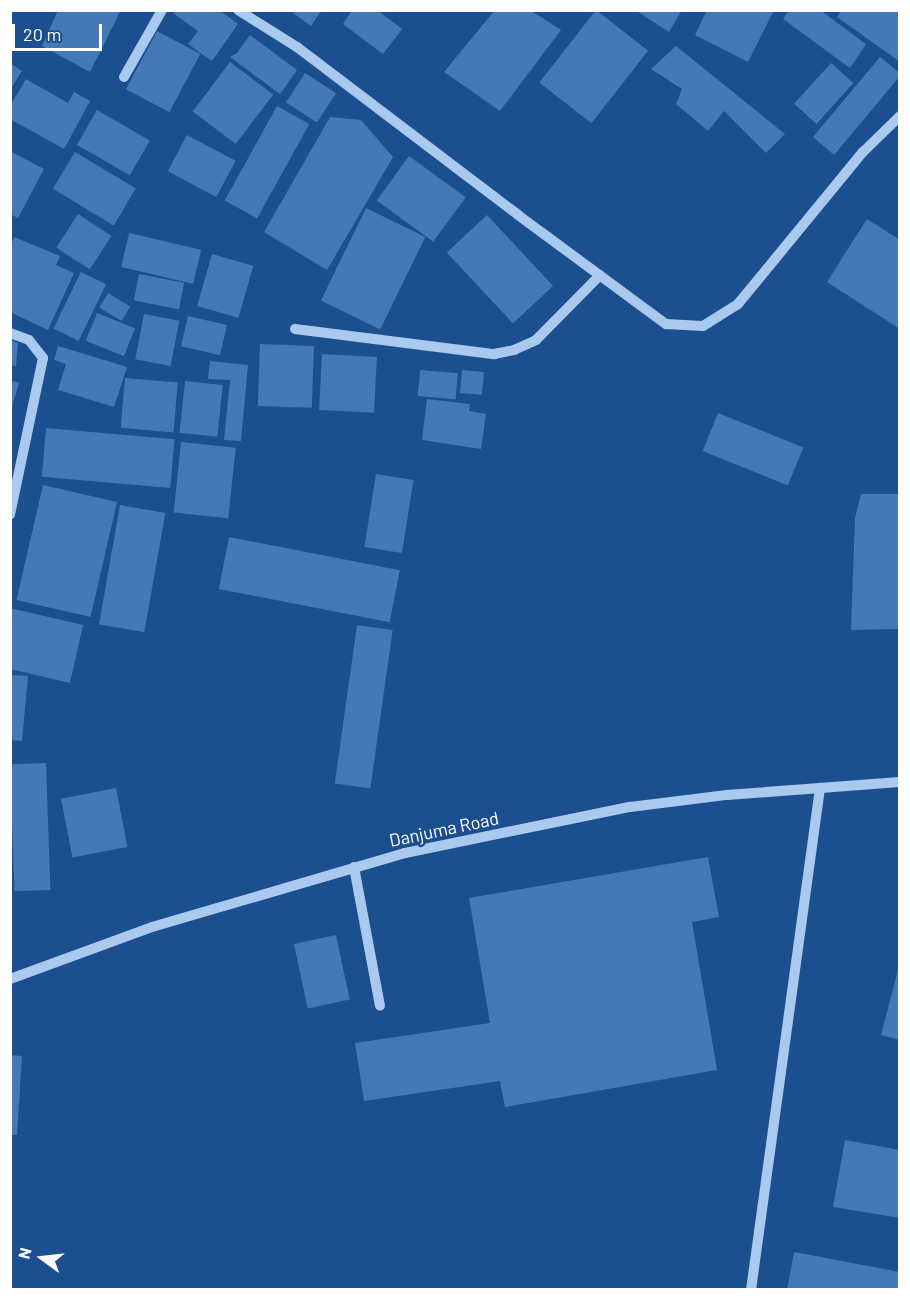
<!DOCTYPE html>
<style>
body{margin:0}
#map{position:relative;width:910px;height:1300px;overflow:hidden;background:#1b4f8f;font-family:Barlow,sans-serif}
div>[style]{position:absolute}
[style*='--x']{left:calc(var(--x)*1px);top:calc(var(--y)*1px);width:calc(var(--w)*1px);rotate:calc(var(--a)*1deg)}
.building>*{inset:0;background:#4478b7;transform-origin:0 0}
.minor>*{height:10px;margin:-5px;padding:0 5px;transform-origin:5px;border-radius:5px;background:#a9c9ee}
span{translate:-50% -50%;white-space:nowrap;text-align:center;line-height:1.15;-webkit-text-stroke:5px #1b4f8f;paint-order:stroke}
.street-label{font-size:18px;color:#fff}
.frame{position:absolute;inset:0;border:12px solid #fff;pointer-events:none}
.north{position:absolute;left:12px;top:1228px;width:60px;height:60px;-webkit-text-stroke:4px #1b4f8f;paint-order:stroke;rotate:285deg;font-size:16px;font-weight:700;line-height:24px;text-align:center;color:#fff}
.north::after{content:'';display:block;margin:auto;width:21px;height:27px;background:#fff;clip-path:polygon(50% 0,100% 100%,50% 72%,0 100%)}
.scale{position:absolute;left:12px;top:24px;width:90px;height:27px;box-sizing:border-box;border:3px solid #fff;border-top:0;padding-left:8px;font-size:18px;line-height:21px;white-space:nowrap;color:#fff;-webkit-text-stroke:4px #1b4f8f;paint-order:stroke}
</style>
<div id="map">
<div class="building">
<i style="clip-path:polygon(58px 10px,121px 10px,90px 72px,42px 46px)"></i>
<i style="clip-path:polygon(174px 10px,219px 10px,238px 24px,212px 61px,188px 44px,198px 31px,173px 13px)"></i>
<i style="clip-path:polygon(289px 10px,322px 10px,311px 26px)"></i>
<i style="clip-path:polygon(352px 10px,377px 10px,402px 29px,383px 54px,343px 24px)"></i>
<i style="clip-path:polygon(495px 10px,530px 10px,561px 30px,500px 111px,444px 72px)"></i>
<i style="left:596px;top:10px;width:66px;height:92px;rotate:38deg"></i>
<i style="clip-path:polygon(635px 10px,682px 10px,669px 32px)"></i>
<i style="clip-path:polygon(707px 10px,774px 10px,748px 62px,695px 35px)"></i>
<i style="clip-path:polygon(789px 10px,820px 10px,866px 44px,850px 68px,783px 19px)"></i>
<i style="clip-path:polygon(842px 10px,900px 10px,900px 62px,837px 17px)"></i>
<i style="left:157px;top:31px;width:49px;height:66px;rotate:28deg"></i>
<i style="clip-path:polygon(250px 35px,297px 70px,280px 94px,230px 57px,237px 53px)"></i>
<i style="clip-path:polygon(676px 46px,785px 134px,766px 153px,724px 111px,708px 131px,676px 104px,682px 89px,651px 69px)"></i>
<i style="clip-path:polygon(880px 57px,900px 73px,900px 76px,834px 155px,813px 137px)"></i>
<i style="left:230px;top:62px;width:54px;height:62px;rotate:37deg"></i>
<i style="clip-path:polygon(10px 63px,22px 71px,10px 90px)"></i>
<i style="left:831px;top:63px;width:30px;height:55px;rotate:42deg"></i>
<i style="left:305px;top:73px;width:37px;height:35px;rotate:33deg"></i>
<i style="clip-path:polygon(26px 79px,68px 103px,74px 92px,90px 101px,64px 149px,10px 119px,10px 106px)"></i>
<i style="left:277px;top:106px;width:37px;height:108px;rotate:29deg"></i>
<i style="left:97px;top:110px;width:61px;height:40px;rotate:30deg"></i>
<i style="clip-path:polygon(330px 117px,361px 120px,393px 157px,327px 270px,264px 232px)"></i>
<i style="left:187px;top:135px;width:55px;height:41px;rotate:28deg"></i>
<i style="clip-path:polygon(10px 151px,44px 169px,18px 218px,10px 214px)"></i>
<i style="left:75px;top:152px;width:71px;height:43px;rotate:31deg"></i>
<i style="left:409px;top:156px;width:70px;height:55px;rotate:36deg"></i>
<i style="left:366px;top:208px;width:66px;height:103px;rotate:26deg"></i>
<i style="left:78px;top:214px;width:40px;height:40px;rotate:33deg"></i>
<i style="left:487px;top:215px;width:97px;height:55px;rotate:47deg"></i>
<i style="clip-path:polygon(867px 219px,900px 240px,900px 329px,827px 282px)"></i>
<i style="left:129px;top:233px;width:74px;height:35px;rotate:13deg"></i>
<i style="clip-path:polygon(14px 237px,60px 256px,56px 265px,74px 273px,48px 330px,10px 312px,10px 247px)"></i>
<i style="left:212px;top:254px;width:43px;height:54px;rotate:16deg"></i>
<i style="left:81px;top:272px;width:28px;height:63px;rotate:26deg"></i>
<i style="left:139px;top:274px;width:46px;height:27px;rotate:11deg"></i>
<i style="left:108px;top:293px;width:26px;height:17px;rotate:31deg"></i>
<i style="left:97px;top:313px;width:41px;height:30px;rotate:22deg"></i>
<i style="left:144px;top:314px;width:36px;height:46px;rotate:11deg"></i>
<i style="left:188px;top:316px;width:40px;height:31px;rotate:13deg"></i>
<i style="clip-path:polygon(10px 340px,18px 343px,16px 366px,10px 365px)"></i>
<i style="left:260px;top:344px;width:54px;height:62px;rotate:2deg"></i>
<i style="clip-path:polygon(58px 346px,127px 367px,114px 407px,58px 390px,66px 364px,54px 360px)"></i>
<i style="left:322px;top:354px;width:55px;height:56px;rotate:3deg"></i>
<i style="clip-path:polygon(210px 361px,248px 365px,241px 441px,224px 440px,230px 380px,208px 379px)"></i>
<i style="left:420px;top:370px;width:38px;height:26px;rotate:5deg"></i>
<i style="left:462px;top:370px;width:22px;height:23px;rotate:5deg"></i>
<i style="left:125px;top:378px;width:53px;height:50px;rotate:5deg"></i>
<i style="clip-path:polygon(10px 380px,19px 383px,11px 410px,10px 410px)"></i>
<i style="left:185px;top:381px;width:38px;height:52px;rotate:6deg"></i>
<i style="clip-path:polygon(427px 399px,470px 404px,469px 411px,486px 414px,481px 449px,422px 440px)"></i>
<i style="left:718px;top:413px;width:92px;height:41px;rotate:22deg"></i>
<i style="left:46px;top:428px;width:129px;height:49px;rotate:5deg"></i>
<i style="left:181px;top:442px;width:55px;height:71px;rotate:6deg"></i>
<i style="left:376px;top:474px;width:38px;height:74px;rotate:9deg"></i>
<i style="left:43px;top:485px;width:76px;height:118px;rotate:13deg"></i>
<i style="clip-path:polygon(861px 494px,900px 494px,900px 629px,851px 630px,855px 518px)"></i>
<i style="left:120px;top:505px;width:46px;height:121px;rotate:10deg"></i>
<i style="left:229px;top:537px;width:174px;height:53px;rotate:11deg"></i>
<i style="clip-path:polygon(10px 608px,83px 625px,70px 683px,10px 669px)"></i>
<i style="left:357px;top:625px;width:36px;height:160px;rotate:8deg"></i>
<i style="clip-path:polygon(10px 675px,28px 676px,22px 741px,10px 740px)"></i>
<i style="left:46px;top:763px;width:127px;height:36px;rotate:88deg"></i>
<i style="left:116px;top:788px;width:60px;height:56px;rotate:79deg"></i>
<i style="clip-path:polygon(708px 857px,719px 917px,692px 922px,717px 1070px,505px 1107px,500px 1081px,364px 1101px,355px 1043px,490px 1023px,469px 898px)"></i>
<i style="left:336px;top:935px;width:66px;height:43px;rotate:78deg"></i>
<i style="clip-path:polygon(899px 966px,900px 966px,900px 1040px,881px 1035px)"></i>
<i style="clip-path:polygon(10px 1055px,22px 1056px,17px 1135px,10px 1135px)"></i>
<i style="clip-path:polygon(845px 1140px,900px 1150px,900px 1218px,833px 1207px)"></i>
<i style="clip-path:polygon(794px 1252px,900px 1272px,898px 1290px,787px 1290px)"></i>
</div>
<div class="minor">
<i style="--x:238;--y:10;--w:70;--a:32.1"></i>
<i style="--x:297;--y:47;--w:278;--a:37.2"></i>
<i style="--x:518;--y:215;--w:184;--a:36.4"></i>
<i style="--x:666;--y:324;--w:37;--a:3"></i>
<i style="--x:703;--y:326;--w:41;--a:-32.2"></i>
<i style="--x:738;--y:304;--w:197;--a:-50.6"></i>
<i style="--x:863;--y:152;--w:52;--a:-44.2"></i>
<i style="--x:124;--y:77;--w:77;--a:-60.4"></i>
<i style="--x:295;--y:329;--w:201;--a:7.2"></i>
<i style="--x:494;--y:354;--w:20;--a:-11"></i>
<i style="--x:514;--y:350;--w:24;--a:-24"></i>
<i style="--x:536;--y:340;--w:91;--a:-45.4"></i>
<i style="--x:10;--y:333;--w:20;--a:20"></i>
<i style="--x:29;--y:340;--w:23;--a:52"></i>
<i style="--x:43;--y:358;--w:160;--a:101.9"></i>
<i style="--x:354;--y:867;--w:141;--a:79.4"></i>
<i style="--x:10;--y:979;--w:151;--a:-20.1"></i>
<i style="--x:152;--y:927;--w:264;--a:-16.3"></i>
<i style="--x:405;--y:853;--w:230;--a:-11.6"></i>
<i style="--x:630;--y:807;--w:98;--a:-7.1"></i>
<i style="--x:727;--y:795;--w:173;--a:-4.3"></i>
<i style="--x:751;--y:1290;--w:507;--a:-82.17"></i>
</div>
<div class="street-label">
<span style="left:444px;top:829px;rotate:-12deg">Danjuma Road</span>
</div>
<div class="frame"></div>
<div class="north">N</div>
<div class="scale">20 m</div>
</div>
